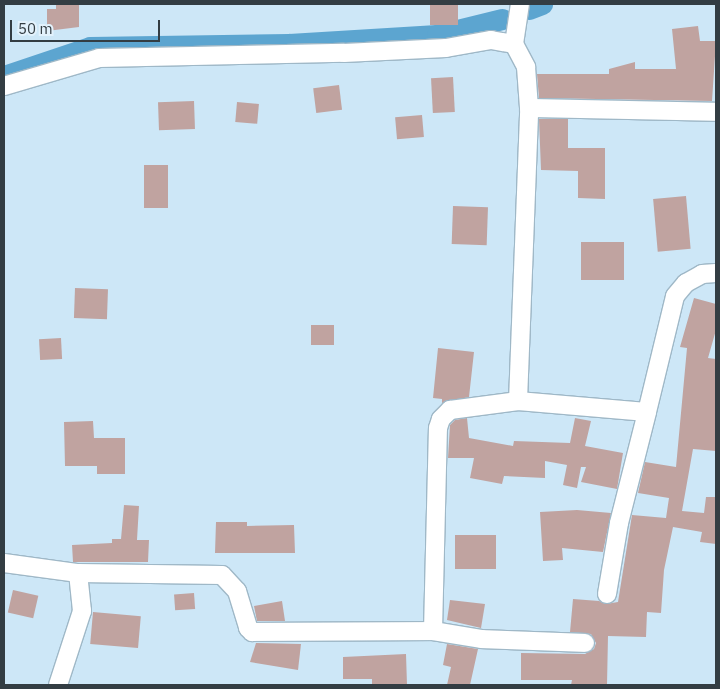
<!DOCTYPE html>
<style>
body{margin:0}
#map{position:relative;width:720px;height:689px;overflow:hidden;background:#cde7f7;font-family:"IBM Plex Sans",sans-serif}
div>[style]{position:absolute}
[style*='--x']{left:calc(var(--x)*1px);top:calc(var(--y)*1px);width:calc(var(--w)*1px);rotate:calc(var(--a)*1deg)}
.canal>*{height:21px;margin:-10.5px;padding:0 10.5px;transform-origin:10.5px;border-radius:10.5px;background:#5ca5d0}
.building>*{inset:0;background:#c0a3a0;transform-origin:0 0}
.roads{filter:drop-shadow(1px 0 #9fb8c7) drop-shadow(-1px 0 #9fb8c7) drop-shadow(0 1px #9fb8c7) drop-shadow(0 -1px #9fb8c7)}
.street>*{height:18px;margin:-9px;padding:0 9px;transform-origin:9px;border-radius:9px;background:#fff}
span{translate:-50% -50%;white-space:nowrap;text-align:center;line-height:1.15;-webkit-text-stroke:4px #e3f2fc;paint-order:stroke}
.frame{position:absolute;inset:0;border:5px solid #333d43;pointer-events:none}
.scale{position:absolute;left:10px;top:20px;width:150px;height:22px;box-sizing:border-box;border:2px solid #333d43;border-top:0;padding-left:6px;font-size:15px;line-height:18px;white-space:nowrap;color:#333d43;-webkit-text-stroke:4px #e3f2fc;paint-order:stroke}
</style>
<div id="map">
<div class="canal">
<i style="--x:529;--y:9;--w:14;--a:-21"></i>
<i style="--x:4;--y:76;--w:91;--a:-18.6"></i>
<i style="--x:90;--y:47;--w:199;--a:-0.9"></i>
<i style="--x:289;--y:44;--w:148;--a:-3.5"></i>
<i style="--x:437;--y:35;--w:67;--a:-13.8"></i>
</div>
<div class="building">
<i style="clip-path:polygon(56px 4px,79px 4px,79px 27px,47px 31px,47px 9px,56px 9px)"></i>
<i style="left:430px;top:4px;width:28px;height:21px"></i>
<i style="clip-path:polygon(698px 26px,700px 41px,716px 41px,712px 101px,539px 98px,537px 74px,609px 74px,609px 69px,635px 62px,635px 69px,676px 69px,672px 29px)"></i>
<i style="left:453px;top:77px;width:35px;height:22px;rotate:87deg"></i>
<i style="left:339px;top:85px;width:25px;height:26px;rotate:83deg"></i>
<i style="left:194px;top:101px;width:28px;height:36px;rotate:88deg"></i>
<i style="left:237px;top:102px;width:22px;height:20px;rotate:5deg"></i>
<i style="left:422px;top:115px;width:22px;height:27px;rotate:85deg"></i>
<i style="clip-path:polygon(539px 119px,568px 119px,568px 148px,605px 148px,605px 199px,578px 198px,578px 171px,541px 170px)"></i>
<i style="left:144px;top:165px;width:24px;height:43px"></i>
<i style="left:686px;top:196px;width:53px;height:33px;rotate:85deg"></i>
<i style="left:453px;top:206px;width:35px;height:38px;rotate:2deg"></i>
<i style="left:581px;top:242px;width:43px;height:38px"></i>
<i style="left:75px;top:288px;width:33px;height:30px;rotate:2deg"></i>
<i style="clip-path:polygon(694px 298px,716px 304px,716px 330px,708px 358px,716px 359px,716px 451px,693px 449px,682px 511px,704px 513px,706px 497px,716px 497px,716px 544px,700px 542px,702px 532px,673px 527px,664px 570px,661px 613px,647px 612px,646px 637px,608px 636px,607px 685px,571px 685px,572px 680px,521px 680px,521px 653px,585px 654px,594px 649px,596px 643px,591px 634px,570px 632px,573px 599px,599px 601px,606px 604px,618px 602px,632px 515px,666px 518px,669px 498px,638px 493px,645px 462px,676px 467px,687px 348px,680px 347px)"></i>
<i style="left:311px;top:325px;width:23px;height:20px"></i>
<i style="left:61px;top:338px;width:21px;height:22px;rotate:87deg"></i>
<i style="clip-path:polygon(438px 348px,474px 352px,469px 397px,442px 403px,442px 399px,433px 398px)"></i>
<i style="clip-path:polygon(467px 418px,469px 438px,513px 446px,514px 441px,570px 443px,575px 418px,591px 421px,585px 446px,623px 453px,617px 489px,581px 482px,586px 467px,581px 467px,577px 488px,563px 485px,567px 465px,545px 461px,545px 478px,504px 476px,502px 484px,470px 478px,474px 458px,448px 458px,450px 425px,455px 420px)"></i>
<i style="clip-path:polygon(93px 421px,94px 438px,125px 438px,125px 474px,97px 474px,97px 466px,65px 466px,64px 422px)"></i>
<i style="clip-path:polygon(124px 505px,139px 506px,137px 540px,149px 540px,148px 562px,73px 562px,72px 545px,112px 543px,112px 539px,121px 539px)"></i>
<i style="clip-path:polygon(577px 510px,611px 513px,603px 552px,562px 548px,563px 560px,543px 561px,540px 512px)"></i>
<i style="clip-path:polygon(216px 522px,247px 522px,247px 526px,294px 525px,295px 553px,215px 553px)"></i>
<i style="left:455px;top:535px;width:41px;height:34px"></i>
<i style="left:13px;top:590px;width:26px;height:23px;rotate:13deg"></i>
<i style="left:194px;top:593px;width:16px;height:20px;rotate:86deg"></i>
<i style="clip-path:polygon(450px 600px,485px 604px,481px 628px,447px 620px)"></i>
<i style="clip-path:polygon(282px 601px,285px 621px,257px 621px,254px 606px)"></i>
<i style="left:93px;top:612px;width:48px;height:32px;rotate:5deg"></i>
<i style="clip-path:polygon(256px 643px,301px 644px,298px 670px,250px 662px)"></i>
<i style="clip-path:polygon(447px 644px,478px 649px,470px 685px,447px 685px,451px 667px,443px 665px)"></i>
<i style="clip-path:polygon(406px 654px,407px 685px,372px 685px,372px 679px,343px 679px,343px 657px)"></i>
</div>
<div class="roads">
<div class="street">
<i style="--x:514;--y:44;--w:40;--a:-81.5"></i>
<i style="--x:4;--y:86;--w:99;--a:-16.4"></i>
<i style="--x:99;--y:58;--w:245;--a:-1.2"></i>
<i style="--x:344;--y:53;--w:102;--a:-2.8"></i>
<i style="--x:446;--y:48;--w:46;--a:-10.1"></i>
<i style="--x:491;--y:40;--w:23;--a:10"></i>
<i style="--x:514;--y:44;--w:26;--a:62"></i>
<i style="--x:526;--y:67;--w:41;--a:85.8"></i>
<i style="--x:529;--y:108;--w:187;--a:1.2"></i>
<i style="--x:518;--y:401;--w:293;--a:-87.8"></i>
<i style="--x:4;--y:563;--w:75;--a:7.7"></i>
<i style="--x:78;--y:573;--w:144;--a:0.8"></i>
<i style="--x:222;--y:575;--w:22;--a:47"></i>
<i style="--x:237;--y:591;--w:39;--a:73"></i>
<i style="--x:248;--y:628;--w:6;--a:45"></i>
<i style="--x:252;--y:632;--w:181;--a:-0.3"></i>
<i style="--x:433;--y:631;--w:203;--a:-88.6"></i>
<i style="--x:438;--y:428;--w:9;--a:-72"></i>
<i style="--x:441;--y:419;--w:13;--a:-45"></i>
<i style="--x:450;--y:410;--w:69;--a:-7.5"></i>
<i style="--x:518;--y:401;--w:129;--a:4.9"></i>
<i style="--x:647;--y:412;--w:119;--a:-76.4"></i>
<i style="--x:675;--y:296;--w:17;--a:-50"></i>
<i style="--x:686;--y:283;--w:18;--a:-29"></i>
<i style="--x:702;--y:274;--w:14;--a:-4"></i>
<i style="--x:607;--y:594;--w:72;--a:-80.4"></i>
<i style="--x:619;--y:523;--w:114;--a:-75.8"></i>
<i style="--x:433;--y:631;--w:50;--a:9.3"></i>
<i style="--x:482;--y:639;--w:103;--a:2.2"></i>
<i style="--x:58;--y:685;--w:78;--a:-72"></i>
<i style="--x:82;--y:611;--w:38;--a:-96"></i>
</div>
</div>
<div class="frame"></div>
<div class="scale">50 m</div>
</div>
